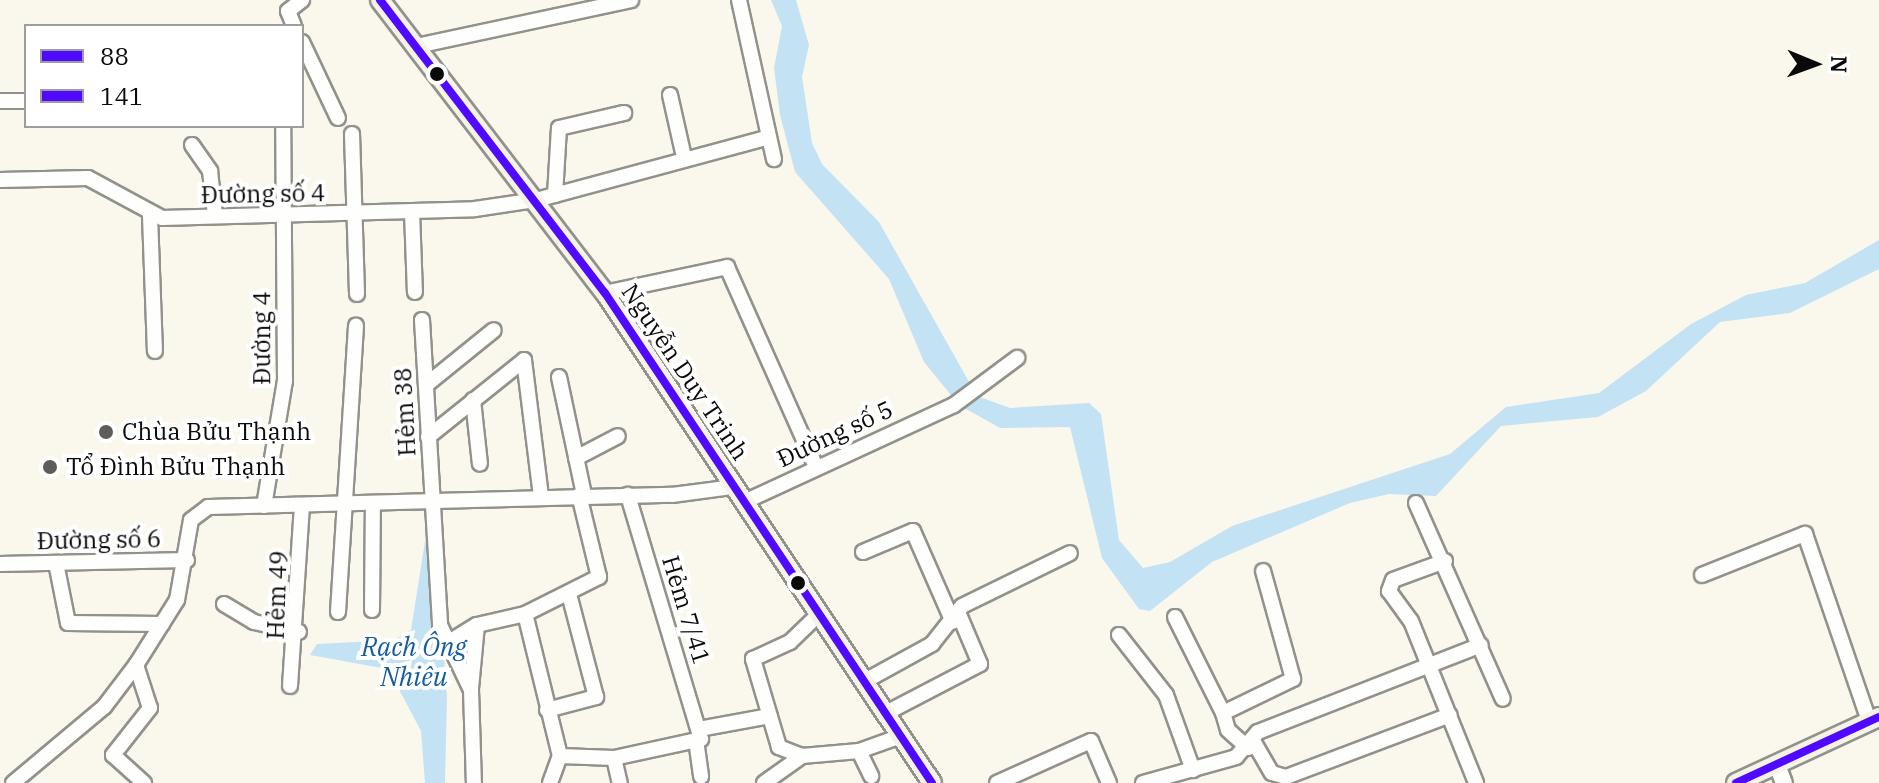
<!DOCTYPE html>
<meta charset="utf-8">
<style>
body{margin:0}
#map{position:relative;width:1879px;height:783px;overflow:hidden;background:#faf8ed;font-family:"IBM Plex Serif",serif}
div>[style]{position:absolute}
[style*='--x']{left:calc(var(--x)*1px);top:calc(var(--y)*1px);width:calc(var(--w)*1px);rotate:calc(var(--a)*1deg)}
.water>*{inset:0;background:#c3e2f4}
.roads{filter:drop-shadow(2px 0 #92918c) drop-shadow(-2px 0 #92918c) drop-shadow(0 2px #92918c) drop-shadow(0 -2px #92918c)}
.minor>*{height:14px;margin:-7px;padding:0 7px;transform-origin:7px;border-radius:7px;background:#fefefc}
.tertiary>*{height:16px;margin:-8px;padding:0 8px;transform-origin:8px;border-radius:8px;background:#fefefc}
.secondary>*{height:18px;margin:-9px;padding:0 9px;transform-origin:9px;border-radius:9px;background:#f4f3e7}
.bus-1>*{height:8px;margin:-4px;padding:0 4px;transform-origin:4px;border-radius:4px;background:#4f0aff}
.bus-2>*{height:8px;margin:-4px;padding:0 4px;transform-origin:4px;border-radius:4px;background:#4f0aff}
.dots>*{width:22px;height:22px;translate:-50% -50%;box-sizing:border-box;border:4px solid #fff;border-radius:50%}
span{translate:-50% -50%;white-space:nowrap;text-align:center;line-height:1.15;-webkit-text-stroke:8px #fff;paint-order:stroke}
.street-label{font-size:24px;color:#0a0a0a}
.poi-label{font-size:24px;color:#0a0a0a}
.left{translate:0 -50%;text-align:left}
.water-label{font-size:26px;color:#145c9c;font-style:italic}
.legend{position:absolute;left:24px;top:24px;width:280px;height:104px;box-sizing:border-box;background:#fff;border:2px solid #9d9d9d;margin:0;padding:10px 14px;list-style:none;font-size:24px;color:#0a0a0a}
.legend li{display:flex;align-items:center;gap:16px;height:40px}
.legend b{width:40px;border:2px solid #9d9d9d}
.north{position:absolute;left:1775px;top:24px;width:80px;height:80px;-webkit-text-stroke:6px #fff;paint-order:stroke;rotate:91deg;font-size:22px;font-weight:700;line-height:32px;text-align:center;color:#0a0a0a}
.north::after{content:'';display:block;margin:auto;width:28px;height:36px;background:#0a0a0a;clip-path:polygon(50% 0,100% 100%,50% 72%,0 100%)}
</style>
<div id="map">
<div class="water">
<i style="clip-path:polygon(771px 0,796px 0,809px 45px,802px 77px,812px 143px,822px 164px,879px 222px,977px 396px,1010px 408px,1089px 403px,1101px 414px,1119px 540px,1143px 568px,1170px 562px,1232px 526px,1450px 454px,1506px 407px,1599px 393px,1691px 324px,1746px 295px,1805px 283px,1879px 240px,1879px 269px,1790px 313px,1720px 322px,1646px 391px,1598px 417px,1501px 426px,1436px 496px,1389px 494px,1350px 503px,1212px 562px,1150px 611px,1139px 609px,1102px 558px,1070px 427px,1000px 428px,959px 405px,924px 362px,889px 279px,795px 172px,780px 115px,774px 68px,782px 26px)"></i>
<i style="clip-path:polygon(426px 535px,435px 538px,447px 697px,445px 783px,425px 783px,421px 731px,392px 676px,382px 668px,310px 655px,317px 644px,394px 640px,411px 630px)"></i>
</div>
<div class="roads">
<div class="minor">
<i style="--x:739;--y:0;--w:163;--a:77.6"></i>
<i style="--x:294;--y:26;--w:16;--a:-112"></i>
<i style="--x:288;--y:11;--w:18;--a:-38"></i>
<i style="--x:302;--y:42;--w:84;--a:64.7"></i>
<i style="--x:417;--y:46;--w:219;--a:-12.1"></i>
<i style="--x:670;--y:95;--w:64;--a:77.3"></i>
<i style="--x:0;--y:101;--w:26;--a:0"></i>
<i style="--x:352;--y:134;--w:160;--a:88.2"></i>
<i style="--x:192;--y:145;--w:32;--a:55"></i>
<i style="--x:210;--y:171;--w:44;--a:83.5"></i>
<i style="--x:0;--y:180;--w:88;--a:-1.3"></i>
<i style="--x:88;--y:178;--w:84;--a:28.4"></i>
<i style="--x:162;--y:218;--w:313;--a:-1.6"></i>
<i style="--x:475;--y:209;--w:62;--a:-8.4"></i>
<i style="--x:536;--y:200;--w:241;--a:-15.1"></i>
<i style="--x:555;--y:195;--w:67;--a:-86.6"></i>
<i style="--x:559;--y:128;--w:67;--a:-13"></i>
<i style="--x:412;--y:212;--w:80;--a:87.9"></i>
<i style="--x:150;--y:216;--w:135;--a:87.9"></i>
<i style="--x:605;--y:293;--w:125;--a:-12"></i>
<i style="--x:727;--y:267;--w:217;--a:66"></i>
<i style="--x:422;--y:320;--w:306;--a:86.6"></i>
<i style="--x:440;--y:625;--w:72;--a:64.5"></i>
<i style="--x:471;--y:690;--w:93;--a:88.2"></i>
<i style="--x:559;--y:377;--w:121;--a:78"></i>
<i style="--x:426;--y:385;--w:87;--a:-39"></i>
<i style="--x:473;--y:400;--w:64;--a:83.8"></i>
<i style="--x:428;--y:437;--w:123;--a:-38.7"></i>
<i style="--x:524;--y:360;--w:138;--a:82.9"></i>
<i style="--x:576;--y:458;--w:47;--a:-27.6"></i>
<i style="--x:744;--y:502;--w:231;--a:-24.8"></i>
<i style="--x:954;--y:405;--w:79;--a:-36.7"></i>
<i style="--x:1416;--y:503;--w:214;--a:66.1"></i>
<i style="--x:264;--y:506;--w:127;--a:-80.5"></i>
<i style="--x:285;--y:381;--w:255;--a:-90.4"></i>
<i style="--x:863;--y:552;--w:54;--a:-22.8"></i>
<i style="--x:913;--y:531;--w:99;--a:66.3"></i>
<i style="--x:1445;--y:561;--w:55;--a:159.9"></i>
<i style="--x:1393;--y:580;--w:12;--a:110"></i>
<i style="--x:1389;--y:591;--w:37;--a:54"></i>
<i style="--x:1411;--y:621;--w:175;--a:68.1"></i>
<i style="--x:56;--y:563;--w:61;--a:78.7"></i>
<i style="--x:68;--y:623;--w:94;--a:0.6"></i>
<i style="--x:0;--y:564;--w:187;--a:-1.2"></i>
<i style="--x:1702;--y:575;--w:111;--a:-21.7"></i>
<i style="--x:1805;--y:534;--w:198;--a:71.1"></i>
<i style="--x:224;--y:604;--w:35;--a:31"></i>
<i style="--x:254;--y:622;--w:46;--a:12.5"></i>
<i style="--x:372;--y:610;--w:107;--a:-89.5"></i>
<i style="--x:338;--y:612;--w:287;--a:-86.4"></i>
<i style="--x:1175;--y:617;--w:107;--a:63.4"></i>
<i style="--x:477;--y:625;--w:49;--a:-12.9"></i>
<i style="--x:1119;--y:635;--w:76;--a:51.9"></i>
<i style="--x:1166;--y:695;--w:80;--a:70.2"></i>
<i style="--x:446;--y:644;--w:36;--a:-32"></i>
<i style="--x:477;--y:625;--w:64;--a:95.4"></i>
<i style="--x:136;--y:665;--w:45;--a:72"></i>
<i style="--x:150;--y:708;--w:60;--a:128.2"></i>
<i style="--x:113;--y:755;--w:42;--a:42.1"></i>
<i style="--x:865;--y:681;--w:77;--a:-28.9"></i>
<i style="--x:932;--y:644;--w:48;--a:-51.7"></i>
<i style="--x:962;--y:606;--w:120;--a:-26.1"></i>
<i style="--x:290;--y:686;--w:181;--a:-86.2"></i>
<i style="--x:547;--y:710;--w:51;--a:-14.9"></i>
<i style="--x:596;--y:697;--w:106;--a:-104.7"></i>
<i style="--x:886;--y:713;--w:106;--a:-27.5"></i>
<i style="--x:980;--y:664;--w:56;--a:-112.9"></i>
<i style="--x:699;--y:729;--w:72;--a:-10.4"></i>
<i style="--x:1252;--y:739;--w:39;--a:60"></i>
<i style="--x:1272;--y:773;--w:15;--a:16"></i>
<i style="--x:1286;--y:777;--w:175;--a:-20.7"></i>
<i style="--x:696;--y:740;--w:37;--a:82"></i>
<i style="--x:1248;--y:748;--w:27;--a:-138"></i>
<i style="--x:1228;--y:730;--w:18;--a:-106"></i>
<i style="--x:1223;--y:713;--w:78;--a:-25.9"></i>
<i style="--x:1293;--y:679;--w:112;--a:-105.5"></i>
<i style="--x:859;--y:751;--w:28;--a:64"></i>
<i style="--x:560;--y:756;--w:54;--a:2.1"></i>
<i style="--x:614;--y:758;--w:26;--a:77"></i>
<i style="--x:802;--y:756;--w:25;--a:-159"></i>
<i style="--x:779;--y:747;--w:92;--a:-106.5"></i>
<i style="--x:753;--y:659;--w:41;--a:-24.7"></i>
<i style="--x:790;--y:642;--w:40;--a:-44"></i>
<i style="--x:614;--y:758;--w:89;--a:-12.3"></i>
<i style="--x:701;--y:739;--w:255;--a:-106.7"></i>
<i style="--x:13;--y:783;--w:119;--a:-39.9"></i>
<i style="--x:104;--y:707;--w:53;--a:-52.7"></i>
<i style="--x:136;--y:665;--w:77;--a:-57.8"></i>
<i style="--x:177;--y:600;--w:81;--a:-80.1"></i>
<i style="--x:191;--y:520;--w:21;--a:-37"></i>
<i style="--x:208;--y:507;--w:464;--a:-1.5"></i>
<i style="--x:672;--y:495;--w:62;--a:-7.5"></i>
<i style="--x:550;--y:783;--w:29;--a:-70"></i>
<i style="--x:560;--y:756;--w:146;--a:-103.8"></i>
<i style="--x:525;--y:614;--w:83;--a:-26.6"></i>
<i style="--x:599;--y:577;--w:84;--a:-103.7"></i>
<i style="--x:764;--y:783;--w:47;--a:-35.4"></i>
<i style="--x:802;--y:756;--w:57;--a:-5"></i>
<i style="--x:859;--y:751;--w:45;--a:-19.7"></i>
<i style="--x:997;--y:783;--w:103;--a:-24.1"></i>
<i style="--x:1091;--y:741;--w:46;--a:66.8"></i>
<i style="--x:1143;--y:783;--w:97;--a:-15.6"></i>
<i style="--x:1236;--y:757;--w:33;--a:-49"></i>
<i style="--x:1258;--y:732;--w:239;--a:-21.3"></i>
</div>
<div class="tertiary">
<i style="--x:1777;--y:765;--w:19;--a:69"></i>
</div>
<div class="secondary">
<i style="--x:380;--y:0;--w:369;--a:52.5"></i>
<i style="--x:605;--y:293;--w:589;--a:56.28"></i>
<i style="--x:1736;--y:783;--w:157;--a:-24.8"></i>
</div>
</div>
<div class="bus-1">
<i style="--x:380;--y:0;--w:369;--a:52.5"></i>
<i style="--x:605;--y:293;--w:589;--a:56.28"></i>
</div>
<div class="bus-2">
<i style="--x:1736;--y:783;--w:157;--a:-24.8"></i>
</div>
<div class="dots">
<i style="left:437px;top:74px;background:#0a0a0a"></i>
<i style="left:106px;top:432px;background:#5e5d59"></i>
<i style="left:50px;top:467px;background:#5e5d59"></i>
<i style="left:798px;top:583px;background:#0a0a0a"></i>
</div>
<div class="street-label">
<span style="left:263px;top:194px;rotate:-1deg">Đường số 4</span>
<span style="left:262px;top:338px;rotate:-90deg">Đường 4</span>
<span style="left:685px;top:372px;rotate:56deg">Nguyễn Duy Trinh</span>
<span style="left:405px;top:412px;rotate:-93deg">Hẻm 38</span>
<span style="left:835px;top:434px;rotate:-25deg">Đường số 5</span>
<span style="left:99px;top:540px;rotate:-1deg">Đường số 6</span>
<span style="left:277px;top:595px;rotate:-88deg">Hẻm 49</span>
<span style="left:686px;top:610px;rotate:73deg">Hẻm 7/41</span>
</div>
<div class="poi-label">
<span class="left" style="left:122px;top:432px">Chùa Bửu Thạnh</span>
<span class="left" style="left:66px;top:467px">Tổ Đình Bửu Thạnh</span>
</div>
<div class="water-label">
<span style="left:414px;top:662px">Rạch Ông<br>Nhiêu</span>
</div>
<ul class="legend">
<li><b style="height:10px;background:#4f0aff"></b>88</li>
<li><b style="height:10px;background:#4f0aff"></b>141</li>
</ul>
<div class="north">N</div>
</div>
